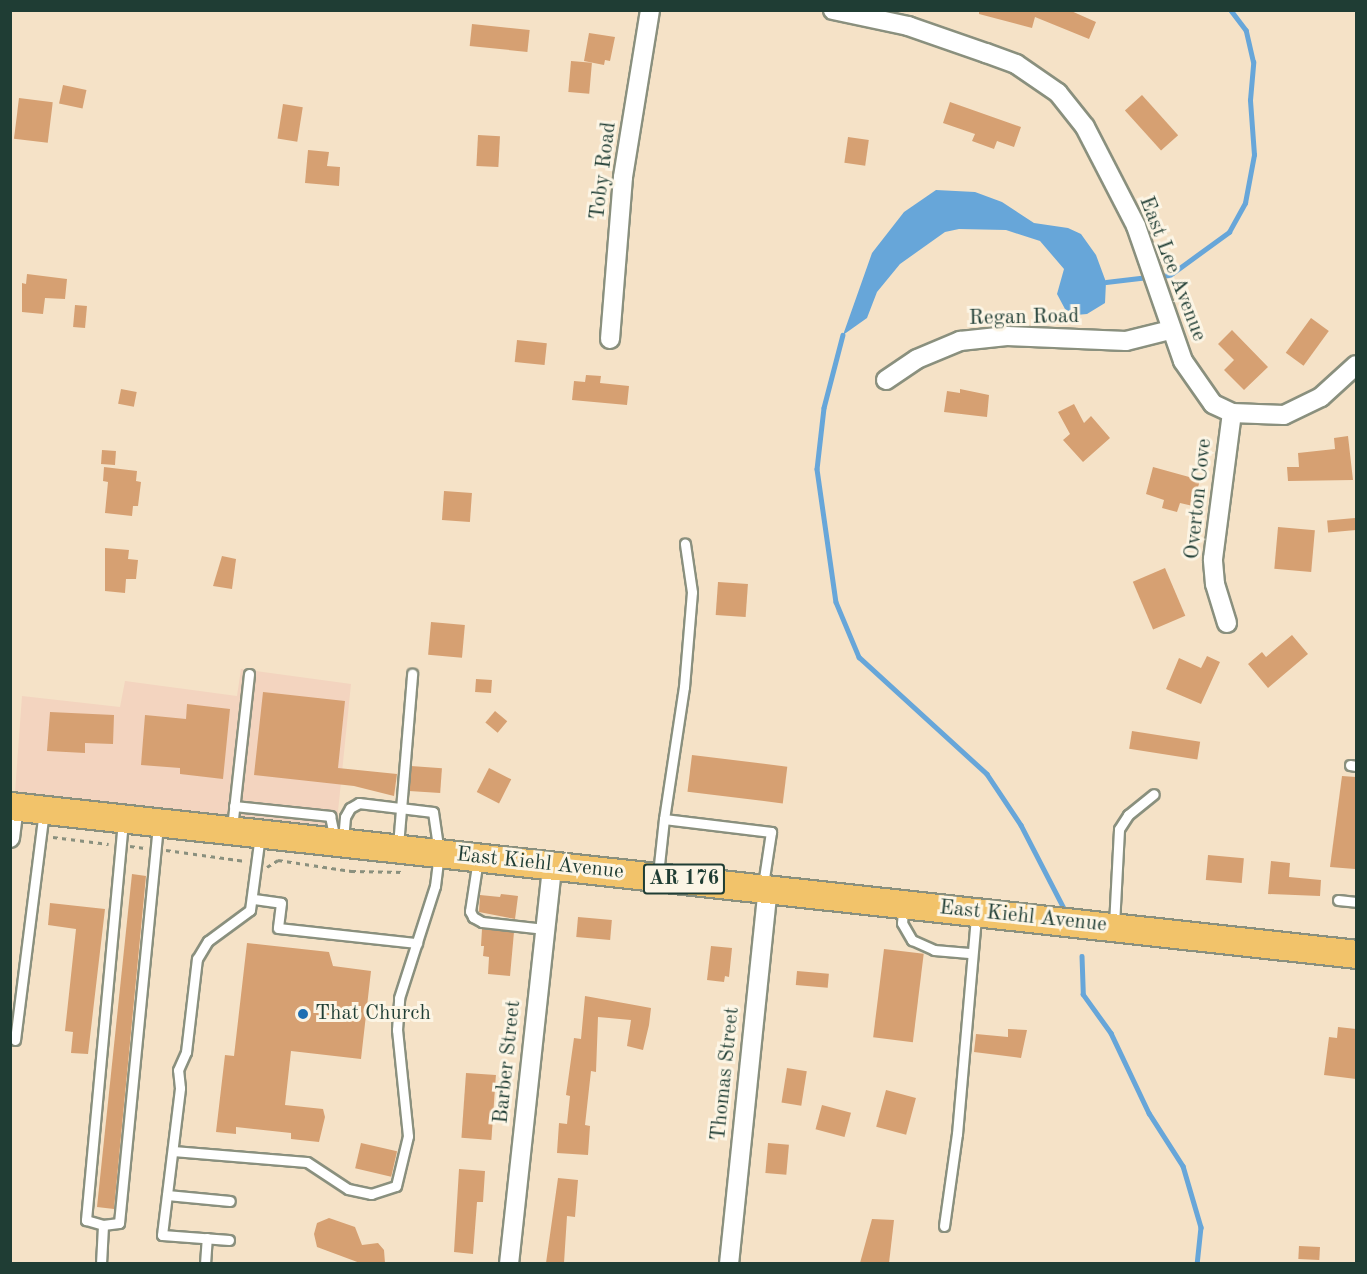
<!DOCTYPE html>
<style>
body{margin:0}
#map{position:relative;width:1367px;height:1274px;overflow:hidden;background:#f5e2c7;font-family:"Old Standard TT",serif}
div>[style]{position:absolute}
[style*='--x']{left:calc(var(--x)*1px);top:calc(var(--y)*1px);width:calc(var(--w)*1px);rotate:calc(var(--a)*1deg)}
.built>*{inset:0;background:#f3d4bf}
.water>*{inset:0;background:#67a6d9}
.stream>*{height:4.5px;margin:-2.25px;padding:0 2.25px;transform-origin:2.25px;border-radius:2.25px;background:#67a6d9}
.building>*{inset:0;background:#d6a072;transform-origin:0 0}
.path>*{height:3px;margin-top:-1.5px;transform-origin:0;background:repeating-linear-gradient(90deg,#8a907e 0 4.5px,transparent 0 9px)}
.roads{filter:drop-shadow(2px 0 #8a907e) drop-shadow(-2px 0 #8a907e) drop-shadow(0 2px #8a907e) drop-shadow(0 -2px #8a907e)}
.service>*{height:9px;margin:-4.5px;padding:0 4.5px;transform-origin:4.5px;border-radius:4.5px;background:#fff}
.minor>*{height:18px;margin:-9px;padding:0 9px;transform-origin:9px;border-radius:9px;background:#fff}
.primary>*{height:27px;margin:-13.5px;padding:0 13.5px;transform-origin:13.5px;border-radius:13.5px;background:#f2c36a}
.dots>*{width:16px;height:16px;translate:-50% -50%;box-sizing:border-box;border:3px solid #fcf5e5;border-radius:50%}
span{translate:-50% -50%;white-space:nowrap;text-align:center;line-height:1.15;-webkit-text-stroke:6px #fcf5e5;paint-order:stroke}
.shield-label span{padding:2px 4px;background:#fcf5e5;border:2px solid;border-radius:4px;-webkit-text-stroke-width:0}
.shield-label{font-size:20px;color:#1f3d34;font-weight:700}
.street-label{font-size:21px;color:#1f3d34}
.poi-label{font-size:21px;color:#1f3d34}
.left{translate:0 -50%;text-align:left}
.frame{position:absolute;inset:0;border:12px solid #1f3d34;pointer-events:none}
</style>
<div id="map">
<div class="built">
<i style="clip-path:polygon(241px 669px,351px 684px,335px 841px,14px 806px,22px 696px,120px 707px,125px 681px,237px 696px)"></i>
</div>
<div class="water">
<i style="clip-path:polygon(936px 190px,975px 192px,1002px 202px,1034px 223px,1068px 228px,1081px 234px,1096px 255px,1106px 282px,1105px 303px,1087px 314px,1076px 315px,1065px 309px,1057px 294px,1064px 269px,1040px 241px,1006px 230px,959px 229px,945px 232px,900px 264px,877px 292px,867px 318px,843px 335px,872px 253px,904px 212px)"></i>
</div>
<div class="stream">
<i style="--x:1159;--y:276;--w:11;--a:-5"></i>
<i style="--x:1170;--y:275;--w:73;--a:-36.1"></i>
<i style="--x:1229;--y:232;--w:33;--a:-61"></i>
<i style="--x:1245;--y:203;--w:49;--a:-79.4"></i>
<i style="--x:1254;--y:155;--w:55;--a:-94.2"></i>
<i style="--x:1250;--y:100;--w:38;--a:-85"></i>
<i style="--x:1253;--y:62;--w:32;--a:-103"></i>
<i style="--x:1246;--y:31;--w:26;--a:-127"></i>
<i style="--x:1106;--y:282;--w:42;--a:-6.8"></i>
<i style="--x:843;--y:335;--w:75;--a:104.6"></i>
<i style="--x:824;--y:408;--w:61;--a:96.5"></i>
<i style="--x:817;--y:469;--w:134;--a:81.9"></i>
<i style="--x:836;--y:602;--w:60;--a:67.3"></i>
<i style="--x:859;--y:657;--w:173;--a:42.4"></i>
<i style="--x:987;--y:774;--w:61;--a:56.3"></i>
<i style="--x:1021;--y:825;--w:98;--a:62.7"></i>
<i style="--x:1082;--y:956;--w:38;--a:88"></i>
<i style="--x:1083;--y:994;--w:48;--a:54.3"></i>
<i style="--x:1111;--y:1033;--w:89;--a:64.6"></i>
<i style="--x:1149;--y:1113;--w:63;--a:57.3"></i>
<i style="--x:1183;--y:1166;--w:64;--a:73.6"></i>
<i style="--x:1201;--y:1227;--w:37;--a:96"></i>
</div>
<div class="building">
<i style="clip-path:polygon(979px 10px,1069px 10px,1096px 22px,1089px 39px,1035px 17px,1032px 28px,979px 14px)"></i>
<i style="left:472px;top:24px;width:58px;height:22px;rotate:6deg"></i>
<i style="clip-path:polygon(589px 33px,615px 37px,610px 61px,605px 60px,604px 65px,584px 61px)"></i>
<i style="left:571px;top:61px;width:21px;height:31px;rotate:5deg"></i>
<i style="left:63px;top:85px;width:24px;height:19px;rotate:12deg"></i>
<i style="left:1142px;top:95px;width:54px;height:23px;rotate:48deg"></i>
<i style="left:19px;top:98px;width:34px;height:41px;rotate:7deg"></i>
<i style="clip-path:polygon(950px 102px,1021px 127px,1014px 147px,997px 141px,994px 149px,972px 141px,975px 134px,943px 123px)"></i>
<i style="left:283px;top:104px;width:20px;height:35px;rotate:9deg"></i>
<i style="left:478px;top:135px;width:22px;height:31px;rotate:3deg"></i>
<i style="left:848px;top:137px;width:21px;height:26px;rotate:8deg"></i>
<i style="clip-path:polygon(308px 150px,329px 152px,327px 166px,340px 167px,339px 186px,305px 183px)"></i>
<i style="clip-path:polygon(27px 274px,67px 279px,65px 299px,45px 298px,43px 314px,22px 312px,22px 283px,26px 284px)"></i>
<i style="left:75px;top:305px;width:12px;height:22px;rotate:5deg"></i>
<i style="left:1311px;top:318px;width:22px;height:43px;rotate:36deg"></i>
<i style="clip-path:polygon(1232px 330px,1268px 367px,1244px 390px,1224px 370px,1234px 360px,1218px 344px)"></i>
<i style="left:517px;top:340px;width:30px;height:22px;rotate:6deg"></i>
<i style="clip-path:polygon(586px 375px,601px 376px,600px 383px,629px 386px,627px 405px,572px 400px,574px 381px,585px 382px)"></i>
<i style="left:121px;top:389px;width:16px;height:15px;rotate:11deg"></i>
<i style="clip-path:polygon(960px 389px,989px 395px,987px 417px,944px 412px,947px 391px,960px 393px)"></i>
<i style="clip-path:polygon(1074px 404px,1084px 423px,1091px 416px,1110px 438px,1083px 462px,1063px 440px,1070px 434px,1058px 412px)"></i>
<i style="clip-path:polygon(1348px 436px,1353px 480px,1288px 481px,1287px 467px,1299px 467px,1298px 453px,1335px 449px,1334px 438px)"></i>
<i style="left:102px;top:450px;width:14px;height:14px;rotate:4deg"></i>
<i style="clip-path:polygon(104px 467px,137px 471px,136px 481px,141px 482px,138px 506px,133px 506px,132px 516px,105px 513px,108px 482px,103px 481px)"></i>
<i style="clip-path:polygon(1153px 467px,1200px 480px,1193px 506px,1180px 503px,1177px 512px,1162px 508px,1164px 500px,1146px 494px)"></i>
<i style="left:444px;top:491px;width:28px;height:29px;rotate:4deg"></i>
<i style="left:1355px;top:518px;width:12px;height:28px;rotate:85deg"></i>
<i style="left:1278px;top:527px;width:37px;height:42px;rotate:5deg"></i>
<i style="clip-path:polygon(105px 548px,129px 550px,128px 559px,138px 560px,136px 579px,126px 579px,125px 593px,105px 591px)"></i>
<i style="clip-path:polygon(222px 556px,236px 559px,232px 589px,213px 586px)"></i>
<i style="left:1165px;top:568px;width:52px;height:35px;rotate:67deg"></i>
<i style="left:718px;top:582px;width:30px;height:33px;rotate:4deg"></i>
<i style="left:431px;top:622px;width:34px;height:33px;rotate:5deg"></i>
<i style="clip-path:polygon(1292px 635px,1308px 654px,1268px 688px,1248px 664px,1262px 652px,1266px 657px)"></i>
<i style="clip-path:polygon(1207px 656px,1220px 662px,1201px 704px,1166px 689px,1179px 658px,1201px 668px)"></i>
<i style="left:476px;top:679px;width:16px;height:13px;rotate:4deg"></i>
<i style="clip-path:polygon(263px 692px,345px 701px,338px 768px,397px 774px,394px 796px,354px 786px,254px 775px)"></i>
<i style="clip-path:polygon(187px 704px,230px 709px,223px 779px,180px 774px,180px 768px,141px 765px,145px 715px,186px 719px)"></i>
<i style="left:495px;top:711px;width:16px;height:15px;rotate:40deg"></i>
<i style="clip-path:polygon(50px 712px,114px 715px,113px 744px,85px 743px,85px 753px,47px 751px)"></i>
<i style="left:1132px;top:731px;width:69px;height:18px;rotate:9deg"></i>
<i style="left:692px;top:755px;width:96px;height:37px;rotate:7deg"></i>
<i style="left:411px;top:766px;width:31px;height:25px;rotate:4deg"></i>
<i style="left:489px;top:768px;width:25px;height:27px;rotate:27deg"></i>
<i style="clip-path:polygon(1342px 776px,1356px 777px,1355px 869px,1330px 867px)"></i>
<i style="left:1208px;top:855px;width:36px;height:25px;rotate:5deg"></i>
<i style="clip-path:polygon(1271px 861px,1290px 863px,1289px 877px,1321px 880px,1320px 896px,1268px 894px)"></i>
<i style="clip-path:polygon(132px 874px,146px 876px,114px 1209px,97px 1207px)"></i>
<i style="clip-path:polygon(501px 894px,518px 896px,515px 919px,479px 912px,480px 895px,500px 897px)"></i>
<i style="clip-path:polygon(50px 903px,105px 909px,88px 1054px,71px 1053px,73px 1032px,65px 1031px,76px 929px,48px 925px)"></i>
<i style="left:578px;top:917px;width:34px;height:20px;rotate:5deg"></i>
<i style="clip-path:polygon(482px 929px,514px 932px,510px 976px,488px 974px,489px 957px,483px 956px,484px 946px,481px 946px)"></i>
<i style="clip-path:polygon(247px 943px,329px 952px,333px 966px,371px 971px,361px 1059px,291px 1051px,285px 1105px,323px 1109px,325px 1117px,319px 1142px,291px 1139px,291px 1133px,236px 1127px,236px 1134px,216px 1132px,225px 1055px,234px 1056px)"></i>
<i style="clip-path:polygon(711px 946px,732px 948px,729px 977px,725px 976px,724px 982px,707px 980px)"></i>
<i style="left:884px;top:949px;width:40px;height:89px;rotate:7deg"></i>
<i style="left:797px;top:971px;width:32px;height:14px;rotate:5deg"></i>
<i style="clip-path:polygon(585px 996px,651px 1008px,649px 1025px,643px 1050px,627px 1046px,631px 1020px,598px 1017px,596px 1072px,591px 1071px,585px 1125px,590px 1126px,588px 1155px,557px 1153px,559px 1123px,567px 1124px,570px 1096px,566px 1095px,574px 1038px,581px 1039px)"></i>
<i style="clip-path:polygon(1338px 1027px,1356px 1029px,1356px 1079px,1324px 1075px,1329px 1037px,1337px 1038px)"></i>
<i style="clip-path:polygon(1008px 1029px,1027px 1030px,1021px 1058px,974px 1052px,976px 1034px,1008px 1037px)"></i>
<i style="left:787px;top:1068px;width:20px;height:35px;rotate:9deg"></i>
<i style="left:466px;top:1073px;width:30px;height:65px;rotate:4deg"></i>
<i style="left:886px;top:1090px;width:31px;height:38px;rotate:15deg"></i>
<i style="left:822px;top:1105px;width:30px;height:25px;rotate:15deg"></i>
<i style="left:361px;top:1143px;width:37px;height:26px;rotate:13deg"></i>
<i style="left:768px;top:1143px;width:21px;height:30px;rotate:5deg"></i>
<i style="clip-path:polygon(459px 1169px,485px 1171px,483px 1202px,477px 1202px,473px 1254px,454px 1252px)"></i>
<i style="clip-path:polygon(558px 1178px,578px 1180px,575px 1217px,567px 1216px,564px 1263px,546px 1263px)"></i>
<i style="clip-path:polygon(329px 1218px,355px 1227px,362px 1245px,378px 1243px,384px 1250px,385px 1263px,360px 1263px,317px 1247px,314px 1234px,317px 1223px)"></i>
<i style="clip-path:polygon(872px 1219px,894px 1220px,889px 1263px,860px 1263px)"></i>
<i style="left:1299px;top:1246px;width:21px;height:13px;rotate:3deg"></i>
</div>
<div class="path">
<i style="--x:53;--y:837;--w:56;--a:7.1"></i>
<i style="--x:130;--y:846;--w:15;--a:8"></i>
<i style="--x:166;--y:850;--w:80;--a:7.9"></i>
<i style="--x:267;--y:867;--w:13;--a:-32"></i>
<i style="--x:278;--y:860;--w:74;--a:8.6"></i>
<i style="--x:351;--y:871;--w:53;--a:1.1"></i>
</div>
<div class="roads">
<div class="service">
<i style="--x:1350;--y:765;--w:6;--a:9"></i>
<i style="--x:234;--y:806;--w:97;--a:5.9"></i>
<i style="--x:330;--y:816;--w:24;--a:78"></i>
<i style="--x:664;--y:819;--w:134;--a:-81.4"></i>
<i style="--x:684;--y:687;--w:95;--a:-85.2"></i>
<i style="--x:692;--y:592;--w:49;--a:-98.3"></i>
<i style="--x:123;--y:821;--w:401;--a:95.3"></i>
<i style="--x:86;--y:1220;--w:18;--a:16"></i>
<i style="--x:103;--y:1225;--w:16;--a:-7"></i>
<i style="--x:119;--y:1223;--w:400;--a:-84.4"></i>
<i style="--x:232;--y:828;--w:155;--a:-83.7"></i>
<i style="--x:398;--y:846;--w:173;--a:-85.3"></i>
<i style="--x:478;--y:859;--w:53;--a:98.7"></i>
<i style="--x:470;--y:911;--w:7;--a:63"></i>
<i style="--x:473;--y:917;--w:10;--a:29"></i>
<i style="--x:482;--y:922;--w:63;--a:6.3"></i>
<i style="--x:658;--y:874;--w:55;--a:-83.8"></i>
<i style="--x:664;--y:819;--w:108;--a:6.9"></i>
<i style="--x:771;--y:832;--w:54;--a:98.6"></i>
<i style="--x:254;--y:899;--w:27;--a:8"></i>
<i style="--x:281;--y:903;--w:25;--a:97"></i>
<i style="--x:278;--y:928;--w:140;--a:6.2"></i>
<i style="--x:1338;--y:900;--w:18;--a:6"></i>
<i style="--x:903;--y:906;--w:17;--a:93"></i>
<i style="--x:902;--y:923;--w:20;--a:60"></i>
<i style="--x:912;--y:940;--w:24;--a:24"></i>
<i style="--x:934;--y:950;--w:38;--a:5"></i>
<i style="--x:1114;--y:925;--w:96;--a:-87"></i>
<i style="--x:1119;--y:829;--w:17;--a:-57"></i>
<i style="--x:1128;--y:815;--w:33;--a:-39"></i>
<i style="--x:15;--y:1040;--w:230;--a:-82.8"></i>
<i style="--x:173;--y:1151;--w:134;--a:4.7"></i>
<i style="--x:307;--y:1162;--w:49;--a:33.4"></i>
<i style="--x:348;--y:1189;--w:24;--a:12"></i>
<i style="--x:371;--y:1194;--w:26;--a:-18"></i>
<i style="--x:396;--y:1186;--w:51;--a:-76.5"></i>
<i style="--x:408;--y:1136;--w:107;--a:-95.9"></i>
<i style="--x:397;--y:1030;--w:32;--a:-86"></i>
<i style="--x:399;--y:998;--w:118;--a:-72.2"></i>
<i style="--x:435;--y:886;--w:33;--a:-83"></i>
<i style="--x:439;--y:853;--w:41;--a:-98.3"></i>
<i style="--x:433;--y:812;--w:75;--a:-173.1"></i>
<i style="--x:359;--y:803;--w:10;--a:151"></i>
<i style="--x:350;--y:808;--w:10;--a:119"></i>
<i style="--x:345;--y:817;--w:22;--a:95"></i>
<i style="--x:167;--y:1195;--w:63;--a:5.4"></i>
<i style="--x:944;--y:1226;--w:93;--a:-82"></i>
<i style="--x:957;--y:1134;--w:220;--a:-85"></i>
<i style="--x:229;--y:1240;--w:67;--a:-175.7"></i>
<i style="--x:162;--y:1235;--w:148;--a:-83"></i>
<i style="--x:180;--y:1088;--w:18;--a:-96"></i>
<i style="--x:178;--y:1070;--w:20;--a:-66"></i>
<i style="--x:186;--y:1052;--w:94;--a:-83.3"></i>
<i style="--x:197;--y:959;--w:21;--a:-59"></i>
<i style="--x:208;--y:941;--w:52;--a:-36.4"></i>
<i style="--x:250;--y:910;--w:76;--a:-82.4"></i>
<i style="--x:101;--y:1264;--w:39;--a:-87"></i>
<i style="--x:205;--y:1264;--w:26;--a:-86"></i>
</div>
<div class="minor">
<i style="--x:833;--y:10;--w:77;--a:12"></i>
<i style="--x:908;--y:26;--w:83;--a:19.1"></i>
<i style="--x:986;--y:53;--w:32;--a:20"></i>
<i style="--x:1016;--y:64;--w:51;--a:34.6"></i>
<i style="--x:1058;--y:93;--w:43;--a:51.5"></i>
<i style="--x:1085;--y:127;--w:111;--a:62.7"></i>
<i style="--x:1136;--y:226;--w:143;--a:70.8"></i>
<i style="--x:1183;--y:361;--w:52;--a:55.1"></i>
<i style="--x:1213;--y:404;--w:21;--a:25"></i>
<i style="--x:1232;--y:413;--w:52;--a:2.2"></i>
<i style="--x:1284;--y:415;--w:41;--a:-25.9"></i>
<i style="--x:1321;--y:397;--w:47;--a:-42.4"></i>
<i style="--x:610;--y:339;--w:163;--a:-85.4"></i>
<i style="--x:623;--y:177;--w:169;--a:-80.8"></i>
<i style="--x:886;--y:380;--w:37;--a:-34"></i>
<i style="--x:917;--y:359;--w:47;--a:-22.7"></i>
<i style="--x:960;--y:341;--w:47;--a:-6.1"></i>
<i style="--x:1007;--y:336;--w:119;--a:2.4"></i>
<i style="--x:1126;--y:341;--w:45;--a:-14"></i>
<i style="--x:1227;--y:623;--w:41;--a:-107.1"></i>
<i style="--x:1215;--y:584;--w:25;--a:-95"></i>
<i style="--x:1213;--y:559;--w:147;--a:-82.6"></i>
<i style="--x:10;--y:838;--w:32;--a:-83"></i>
<i style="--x:509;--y:1264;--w:401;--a:-83.8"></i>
<i style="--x:729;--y:1264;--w:377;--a:-84.1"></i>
</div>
<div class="primary">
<i style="--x:10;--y:806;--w:1354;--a:6.27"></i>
</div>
</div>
<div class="dots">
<i style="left:303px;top:1014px;background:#1f6fb2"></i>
</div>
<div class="shield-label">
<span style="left:684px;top:879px">AR 176</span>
</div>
<div class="street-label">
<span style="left:604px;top:171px;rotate:-83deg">Toby Road</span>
<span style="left:1172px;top:269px;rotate:69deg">East Lee Avenue</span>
<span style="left:1024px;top:318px;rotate:-1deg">Regan Road</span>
<span style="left:1199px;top:499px;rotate:-84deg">Overton Cove</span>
<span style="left:540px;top:864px;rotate:6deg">East Kiehl Avenue</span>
<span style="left:1023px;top:917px;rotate:6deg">East Kiehl Avenue</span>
<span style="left:508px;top:1062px;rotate:-84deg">Barber Street</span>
<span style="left:726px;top:1074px;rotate:-84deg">Thomas Street</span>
</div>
<div class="poi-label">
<span class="left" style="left:315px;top:1014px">That Church</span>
</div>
<div class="frame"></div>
</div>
